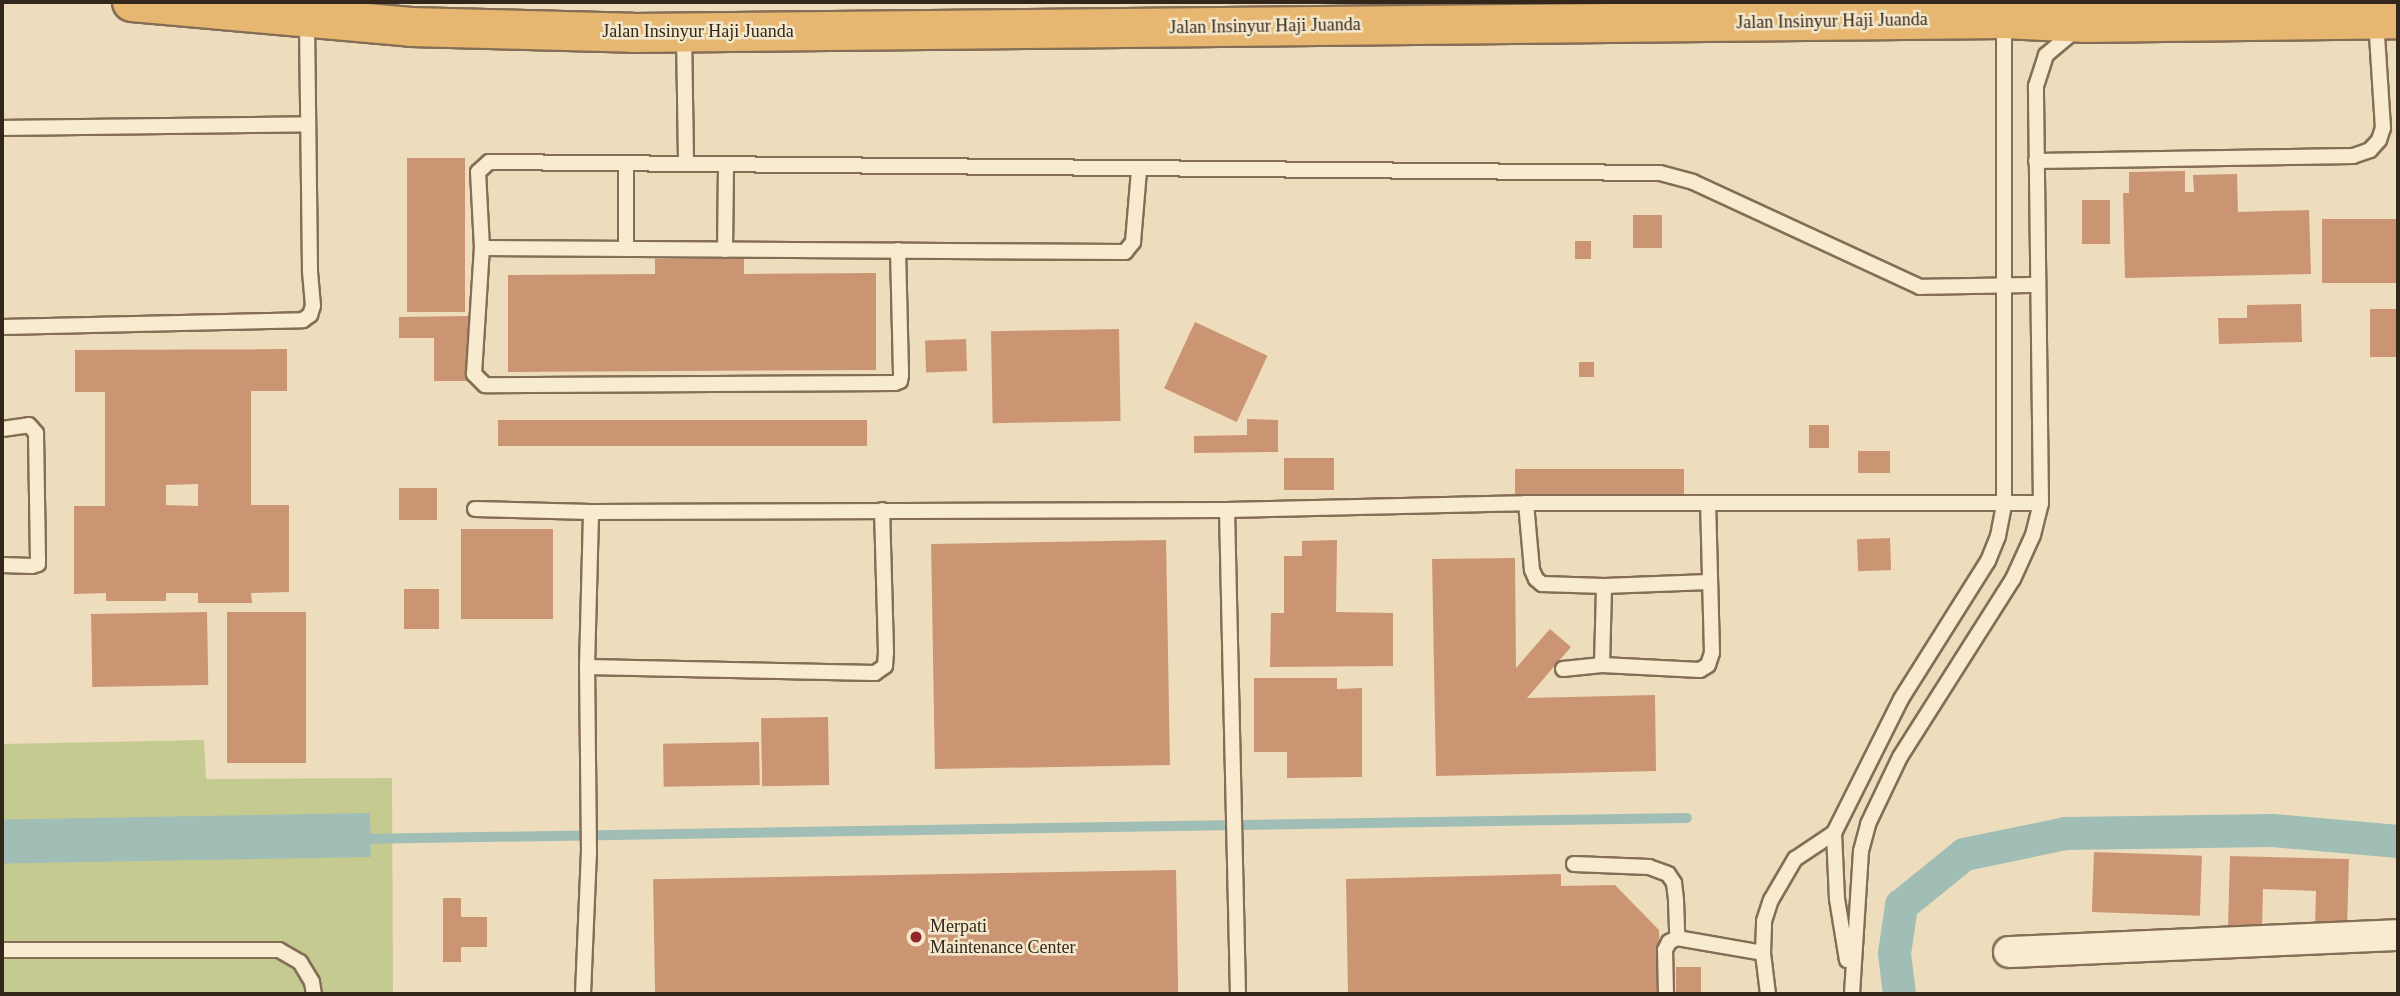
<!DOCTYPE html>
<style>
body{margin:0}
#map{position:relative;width:2400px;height:996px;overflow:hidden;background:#edddbd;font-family:"Times New Roman",serif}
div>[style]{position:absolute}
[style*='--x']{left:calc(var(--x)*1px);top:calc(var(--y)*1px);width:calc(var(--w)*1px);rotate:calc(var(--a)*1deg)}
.green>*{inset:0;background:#c5ca91}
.water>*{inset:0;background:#a0beb5;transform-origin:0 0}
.stream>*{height:10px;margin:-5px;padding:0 5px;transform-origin:5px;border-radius:5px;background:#a0beb5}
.canal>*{height:33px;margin:-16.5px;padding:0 16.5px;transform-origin:16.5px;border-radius:16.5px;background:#a0beb5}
.building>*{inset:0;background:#cb9573;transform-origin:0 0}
.roads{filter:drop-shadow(2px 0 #846e56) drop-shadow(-2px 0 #846e56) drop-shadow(0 2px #846e56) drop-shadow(0 -2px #846e56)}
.service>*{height:14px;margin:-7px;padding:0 7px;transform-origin:7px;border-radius:7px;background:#f8ebcf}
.minor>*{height:30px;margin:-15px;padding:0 15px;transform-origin:15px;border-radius:15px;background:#f8ebcf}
.trunk>*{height:38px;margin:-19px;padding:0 19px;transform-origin:19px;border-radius:19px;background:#e7b670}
.dots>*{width:19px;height:19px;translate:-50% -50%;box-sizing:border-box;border:4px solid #f4e8cc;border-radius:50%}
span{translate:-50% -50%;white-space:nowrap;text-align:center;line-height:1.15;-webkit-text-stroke:5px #f4e8cc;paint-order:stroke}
.street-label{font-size:18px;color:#33261b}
.poi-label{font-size:18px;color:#33261b}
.left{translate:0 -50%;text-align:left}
.frame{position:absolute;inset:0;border:4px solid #33261b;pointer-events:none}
</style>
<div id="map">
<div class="green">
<i style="clip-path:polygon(204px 740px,206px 779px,392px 778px,393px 994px,2px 994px,2px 744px)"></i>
</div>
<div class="water">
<i style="left:370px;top:813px;width:44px;height:368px;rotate:89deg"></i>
</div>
<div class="stream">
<i style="--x:359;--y:839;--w:1328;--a:-0.91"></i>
</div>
<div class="canal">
<i style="--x:1899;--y:994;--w:41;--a:-97"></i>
<i style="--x:1894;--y:953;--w:49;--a:-81.7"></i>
<i style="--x:1901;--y:905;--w:81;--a:-39"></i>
<i style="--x:1964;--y:854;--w:103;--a:-11.7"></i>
<i style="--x:2065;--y:833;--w:207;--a:-0.8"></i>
<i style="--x:2272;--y:830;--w:126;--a:5"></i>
</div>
<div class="building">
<i style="left:407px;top:158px;width:58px;height:154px"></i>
<i style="clip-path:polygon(2185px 171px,2185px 192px,2194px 192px,2193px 175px,2237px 174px,2238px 212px,2309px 210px,2311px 274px,2125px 278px,2123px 193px,2129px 193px,2129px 172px)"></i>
<i style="left:2082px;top:200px;width:28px;height:44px"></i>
<i style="left:1633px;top:215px;width:29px;height:33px"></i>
<i style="left:2398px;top:219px;width:64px;height:76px;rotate:90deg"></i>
<i style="left:1575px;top:241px;width:16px;height:18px"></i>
<i style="clip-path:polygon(655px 259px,744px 259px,744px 274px,876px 273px,876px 370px,508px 372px,508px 275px,655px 274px)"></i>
<i style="clip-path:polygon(2301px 304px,2302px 342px,2219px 344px,2218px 318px,2247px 318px,2247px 305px)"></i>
<i style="left:2370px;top:309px;width:28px;height:48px"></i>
<i style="clip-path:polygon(469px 316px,469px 381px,434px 381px,434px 338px,399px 338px,399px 317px)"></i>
<i style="left:1195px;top:322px;width:80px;height:73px;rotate:25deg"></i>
<i style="left:1119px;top:329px;width:92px;height:128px;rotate:89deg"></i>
<i style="left:966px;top:339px;width:32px;height:41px;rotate:88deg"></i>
<i style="clip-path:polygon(evenodd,287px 349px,287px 391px,251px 391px,251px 505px,289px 505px,289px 592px,251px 593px,252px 603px,198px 603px,198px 593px,166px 593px,166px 601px,106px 601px,106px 593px,74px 594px,74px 506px,105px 506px,105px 392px,75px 392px,75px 350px,287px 349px,198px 484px,198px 506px,166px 505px,166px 485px,198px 484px)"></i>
<i style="left:1579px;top:362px;width:15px;height:15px"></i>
<i style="clip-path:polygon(1247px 419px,1278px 420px,1278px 452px,1194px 453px,1194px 436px,1247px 435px)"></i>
<i style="left:867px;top:420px;width:26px;height:369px;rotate:90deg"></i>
<i style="left:1809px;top:425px;width:20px;height:23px"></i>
<i style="left:1890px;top:451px;width:22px;height:32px;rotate:90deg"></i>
<i style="left:1284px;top:458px;width:50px;height:32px"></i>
<i style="left:1684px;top:469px;width:26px;height:169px;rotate:90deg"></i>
<i style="left:399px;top:488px;width:38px;height:32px"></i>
<i style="left:553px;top:529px;width:90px;height:92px;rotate:90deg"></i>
<i style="left:1890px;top:538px;width:32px;height:33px;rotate:88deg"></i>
<i style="left:1166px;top:540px;width:225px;height:235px;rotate:89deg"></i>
<i style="clip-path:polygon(1337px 540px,1336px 612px,1393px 613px,1393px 666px,1270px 667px,1271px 613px,1284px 613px,1284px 556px,1302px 556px,1302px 541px)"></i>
<i style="clip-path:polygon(1515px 558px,1516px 668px,1550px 629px,1571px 647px,1527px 698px,1655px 695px,1656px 771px,1436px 776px,1432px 559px)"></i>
<i style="left:404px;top:589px;width:35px;height:40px"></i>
<i style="left:207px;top:612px;width:73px;height:116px;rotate:89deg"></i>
<i style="left:306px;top:612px;width:151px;height:79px;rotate:90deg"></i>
<i style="clip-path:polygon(1254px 678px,1337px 678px,1337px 689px,1362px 688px,1362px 777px,1287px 778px,1287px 752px,1254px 752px)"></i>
<i style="left:828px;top:717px;width:68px;height:67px;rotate:89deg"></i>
<i style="left:759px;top:742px;width:43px;height:96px;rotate:89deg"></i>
<i style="left:2094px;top:852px;width:108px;height:60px;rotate:2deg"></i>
<i style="clip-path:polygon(2230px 856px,2349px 859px,2347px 928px,2315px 927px,2316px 891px,2263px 889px,2262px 929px,2228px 928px)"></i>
<i style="left:1176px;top:870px;width:124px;height:523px;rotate:89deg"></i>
<i style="clip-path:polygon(1561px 874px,1561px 886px,1615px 885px,1659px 930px,1661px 994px,1348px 994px,1346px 879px)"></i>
<i style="clip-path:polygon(443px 898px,461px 898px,461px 917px,487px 917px,487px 947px,461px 947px,461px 962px,443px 962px)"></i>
<i style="left:1676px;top:967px;width:25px;height:27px"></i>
</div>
<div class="roads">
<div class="service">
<i style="--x:684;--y:33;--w:131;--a:89.1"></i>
<i style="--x:2;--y:128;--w:306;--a:-0.7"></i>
<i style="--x:2036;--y:161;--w:317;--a:-0.9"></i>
<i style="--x:2353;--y:156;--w:18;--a:-19"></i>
<i style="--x:2370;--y:150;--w:13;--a:-48"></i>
<i style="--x:2379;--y:140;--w:13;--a:-72"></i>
<i style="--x:2383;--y:128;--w:107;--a:-93.7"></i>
<i style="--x:626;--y:165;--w:84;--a:90"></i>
<i style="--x:482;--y:248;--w:643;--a:0.36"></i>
<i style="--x:1125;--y:252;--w:13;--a:-51"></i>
<i style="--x:1133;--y:242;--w:72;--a:-85.2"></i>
<i style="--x:725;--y:250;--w:86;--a:-89.3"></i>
<i style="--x:898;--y:250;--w:125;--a:88.6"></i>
<i style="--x:901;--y:375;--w:6;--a:99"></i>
<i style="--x:900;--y:381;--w:5;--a:158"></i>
<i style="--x:895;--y:383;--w:410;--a:179.7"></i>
<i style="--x:485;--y:385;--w:16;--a:-135"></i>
<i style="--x:474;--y:374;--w:126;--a:-86.4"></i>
<i style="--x:482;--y:248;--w:76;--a:-93"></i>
<i style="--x:478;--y:172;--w:15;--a:-42"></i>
<i style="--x:489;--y:162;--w:1171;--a:0.54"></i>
<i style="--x:1660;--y:173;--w:34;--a:15"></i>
<i style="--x:1693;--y:182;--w:250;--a:24.8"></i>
<i style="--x:1920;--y:287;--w:117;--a:-1"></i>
<i style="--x:2;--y:327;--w:301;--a:-1.3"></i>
<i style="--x:303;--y:320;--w:9;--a:-36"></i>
<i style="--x:310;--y:315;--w:9;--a:-72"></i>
<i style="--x:313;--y:306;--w:37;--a:-95"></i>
<i style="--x:310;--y:269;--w:251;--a:-90.7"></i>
<i style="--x:2;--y:429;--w:27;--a:-8"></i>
<i style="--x:29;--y:425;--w:11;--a:49"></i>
<i style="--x:36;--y:433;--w:126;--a:89.1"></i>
<i style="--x:38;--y:559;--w:5;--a:90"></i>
<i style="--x:38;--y:564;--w:6;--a:162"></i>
<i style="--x:32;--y:566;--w:30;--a:-178"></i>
<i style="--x:1526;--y:503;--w:67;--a:84.9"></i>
<i style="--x:1532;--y:570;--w:10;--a:66"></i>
<i style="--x:1536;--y:579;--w:8;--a:40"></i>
<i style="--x:1542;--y:584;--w:62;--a:1.8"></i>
<i style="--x:475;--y:509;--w:116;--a:1.5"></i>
<i style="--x:591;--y:512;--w:636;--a:-0.18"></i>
<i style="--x:1227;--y:510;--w:299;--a:-1.3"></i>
<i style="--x:1526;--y:503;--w:515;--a:0"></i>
<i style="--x:1227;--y:510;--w:484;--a:88.7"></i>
<i style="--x:1602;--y:665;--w:79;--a:-88.5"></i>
<i style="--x:1604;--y:586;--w:105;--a:-2.2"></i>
<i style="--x:587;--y:667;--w:288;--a:1.2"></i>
<i style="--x:875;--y:673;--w:12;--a:-35"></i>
<i style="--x:885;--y:666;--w:14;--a:-86"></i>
<i style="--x:886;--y:652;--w:142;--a:-91.6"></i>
<i style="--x:1563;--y:669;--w:39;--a:-6"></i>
<i style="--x:1602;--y:665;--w:98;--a:2.9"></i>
<i style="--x:1700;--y:670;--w:9;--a:-32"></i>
<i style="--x:1708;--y:665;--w:13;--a:-72"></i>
<i style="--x:1712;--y:653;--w:150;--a:-91.5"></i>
<i style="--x:1574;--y:864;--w:75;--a:2.3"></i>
<i style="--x:1649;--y:867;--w:20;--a:20"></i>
<i style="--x:1668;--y:874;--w:11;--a:56"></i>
<i style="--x:1674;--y:883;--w:17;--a:83"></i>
<i style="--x:1676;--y:900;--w:38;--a:88"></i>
<i style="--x:2;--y:950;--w:277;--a:0"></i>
<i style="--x:279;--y:950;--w:24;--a:30"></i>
<i style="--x:300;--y:962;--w:23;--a:59"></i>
<i style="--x:312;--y:982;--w:12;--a:81"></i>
<i style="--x:1847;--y:960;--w:62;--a:-99.3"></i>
<i style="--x:1837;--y:899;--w:66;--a:-92.6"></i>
<i style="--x:1834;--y:833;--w:150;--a:-63.4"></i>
<i style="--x:1901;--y:699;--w:163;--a:-57.8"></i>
<i style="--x:1988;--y:561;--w:27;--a:-68"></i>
<i style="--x:1998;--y:536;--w:33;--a:-79"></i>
<i style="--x:2004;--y:504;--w:484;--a:-90"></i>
<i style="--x:583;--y:994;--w:141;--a:-87.6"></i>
<i style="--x:589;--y:853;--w:186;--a:-90.6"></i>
<i style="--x:587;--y:667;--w:155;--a:-88.5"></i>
<i style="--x:1666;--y:994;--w:44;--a:-91.3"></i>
<i style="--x:1665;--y:950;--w:9;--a:-63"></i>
<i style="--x:1669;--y:942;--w:9;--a:-27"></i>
<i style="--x:1677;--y:938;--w:87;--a:9.9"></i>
<i style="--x:1768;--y:994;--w:41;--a:-97"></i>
<i style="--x:1763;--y:953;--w:32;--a:-88"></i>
<i style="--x:1764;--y:921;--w:22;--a:-72"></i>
<i style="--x:1771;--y:900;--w:48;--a:-59.7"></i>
<i style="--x:1795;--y:859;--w:47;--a:-33.7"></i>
<i style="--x:1852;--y:994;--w:143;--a:-86.4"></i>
<i style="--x:1861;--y:851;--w:28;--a:-75"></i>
<i style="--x:1868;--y:824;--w:74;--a:-64.5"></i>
<i style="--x:1900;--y:757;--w:211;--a:-57.6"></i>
<i style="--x:2013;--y:579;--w:48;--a:-65.6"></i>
<i style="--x:2033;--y:535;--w:33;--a:-76"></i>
<i style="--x:2041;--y:503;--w:417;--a:-90.7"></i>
<i style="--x:2036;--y:86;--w:33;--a:-72"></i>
<i style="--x:2046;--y:55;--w:39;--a:-40"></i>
</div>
<div class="minor">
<i style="--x:2009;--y:952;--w:389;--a:-2.5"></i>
</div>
<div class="trunk">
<i style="--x:132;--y:2;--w:280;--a:5.1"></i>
<i style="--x:411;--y:27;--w:222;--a:1.5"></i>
<i style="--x:633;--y:33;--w:1371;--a:-0.59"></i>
<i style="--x:2004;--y:19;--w:82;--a:2.8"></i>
<i style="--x:2086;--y:23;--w:312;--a:-0.7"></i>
</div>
</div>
<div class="dots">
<i style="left:916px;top:937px;background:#92272a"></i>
</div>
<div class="street-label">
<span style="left:1832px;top:21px;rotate:-1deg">Jalan Insinyur Haji Juanda</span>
<span style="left:1265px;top:26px;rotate:-1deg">Jalan Insinyur Haji Juanda</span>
<span style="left:698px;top:31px">Jalan Insinyur Haji Juanda</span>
</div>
<div class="poi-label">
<span class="left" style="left:930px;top:937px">Merpati<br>Maintenance Center</span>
</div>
<div class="frame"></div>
</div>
